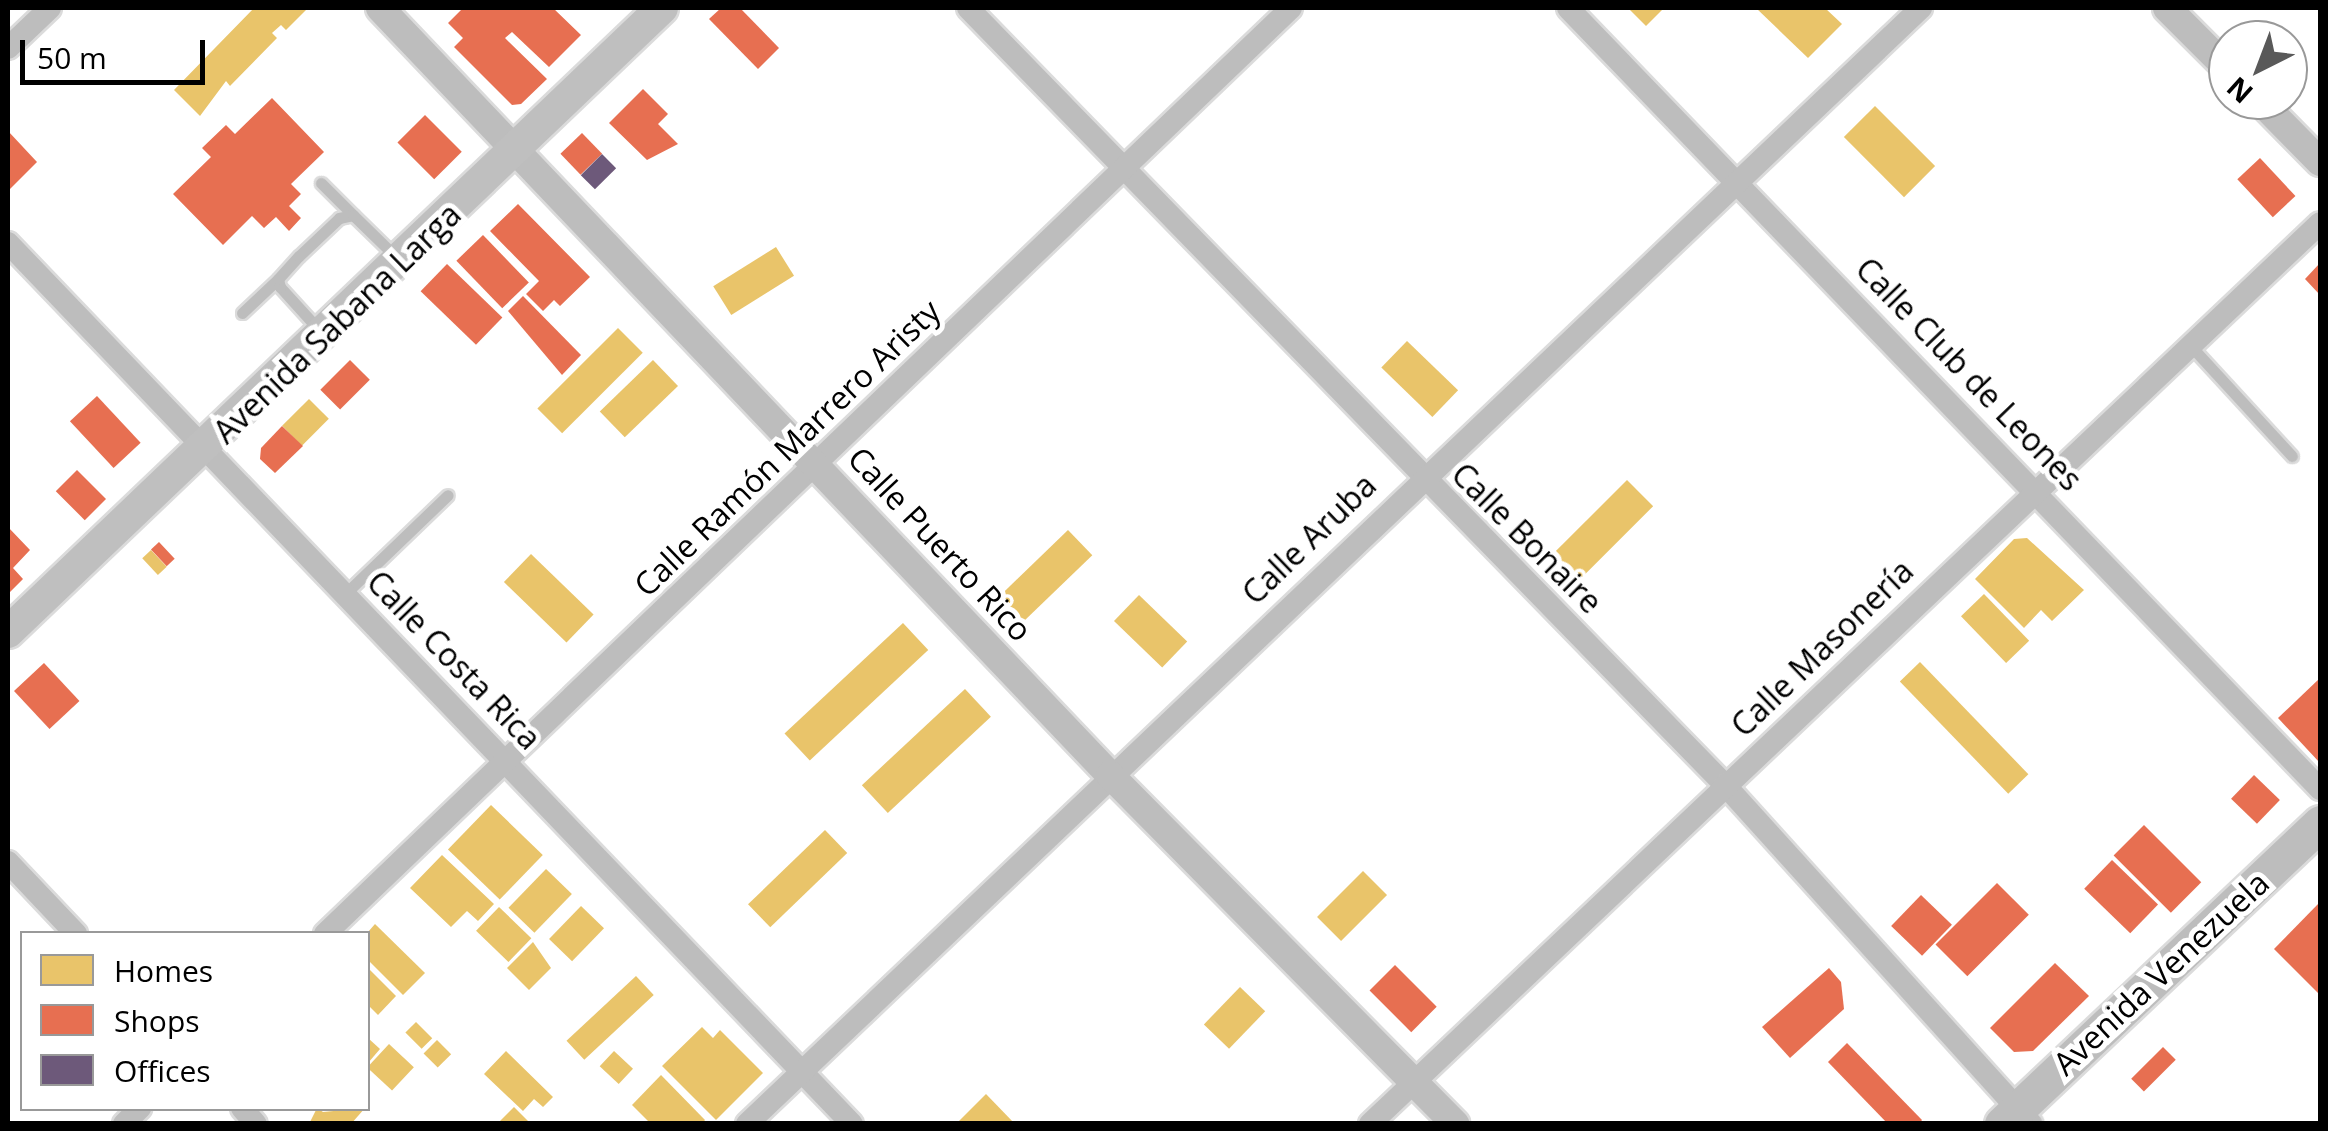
<!DOCTYPE html>
<meta charset="utf-8">
<style>
body{margin:0}
#map{position:relative;width:2328px;height:1131px;overflow:hidden;background:#fff;font-family:"Open Sans",sans-serif}
div>[style]{position:absolute}
[style*='--x']{left:calc(var(--x)*1px);top:calc(var(--y)*1px);width:calc(var(--w)*1px);rotate:calc(var(--a)*1deg)}
.homes>*{inset:0;background:#e9c46a;transform-origin:0 0}
.shops>*{inset:0;background:#e76f51;transform-origin:0 0}
.offices>*{inset:0;background:#6d597a;transform-origin:0 0}
.roads{filter:drop-shadow(2px 0 #dbdbdb) drop-shadow(-2px 0 #dbdbdb) drop-shadow(0 2px #dbdbdb) drop-shadow(0 -2px #dbdbdb)}
.service>*{height:11px;margin:-5.5px;padding:0 5.5px;transform-origin:5.5px;border-radius:5.5px;background:#bdbdbd}
.minor>*{height:22px;margin:-11px;padding:0 11px;transform-origin:11px;border-radius:11px;background:#bdbdbd}
.tertiary>*{height:28px;margin:-14px;padding:0 14px;transform-origin:14px;border-radius:14px;background:#bdbdbd}
.secondary>*{height:32px;margin:-16px;padding:0 16px;transform-origin:16px;border-radius:16px;background:#bfbfbf}
.primary>*{height:35px;margin:-17.5px;padding:0 17.5px;transform-origin:17.5px;border-radius:17.5px;background:#bdbdbd}
span{translate:-50% -50%;white-space:nowrap;text-align:center;line-height:1.15;-webkit-text-stroke:10px #fff;paint-order:stroke}
.street-label{font-size:32px;color:#000}
.frame{position:absolute;inset:0;border:10px solid #000;pointer-events:none}
.legend{position:absolute;left:20px;top:931px;width:350px;height:180px;box-sizing:border-box;background:#fff;border:2px solid #999;margin:0;padding:12px 18px;list-style:none;font-size:30px;color:#000}
.legend li{display:flex;align-items:center;gap:20px;height:50px}
.legend b{width:50px;border:2px solid #999}
.north{position:absolute;left:2208px;top:20px;width:100px;height:100px;box-sizing:border-box;background:#fff;border:2px solid #999;border-radius:50%;rotate:222deg;font-size:28px;font-weight:700;line-height:40px;text-align:center;color:#000}
.north::after{content:'';display:block;margin:auto;width:35px;height:45px;background:#595959;clip-path:polygon(50% 0,100% 100%,50% 72%,0 100%)}
.scale{position:absolute;left:20px;top:40px;width:185px;height:45px;box-sizing:border-box;border:5px solid #000;border-top:0;padding-left:12px;font-size:30px;line-height:35px;white-space:nowrap;color:#000;-webkit-text-stroke:8px #fff;paint-order:stroke}
</style>
<div id="map">
<div class="homes">
<i style="clip-path:polygon(254px 8px,308px 8px,286px 30px,281px 25px,272px 33px,277px 38px,230px 86px,226px 81px,200px 116px,174px 90px)"></i>
<i style="clip-path:polygon(1628px 8px,1664px 8px,1646px 26px)"></i>
<i style="clip-path:polygon(1756px 8px,1825px 8px,1842px 24px,1808px 58px)"></i>
<i style="left:1875px;top:106px;width:85px;height:44px;rotate:45deg"></i>
<i style="left:776px;top:247px;width:34px;height:74px;rotate:58deg"></i>
<i style="left:618px;top:328px;width:35px;height:114px;rotate:45deg"></i>
<i style="left:1407px;top:341px;width:71px;height:37px;rotate:44deg"></i>
<i style="left:653px;top:360px;width:36px;height:74px;rotate:46deg"></i>
<i style="left:309px;top:399px;width:28px;height:38px;rotate:45deg"></i>
<i style="left:1627px;top:480px;width:37px;height:108px;rotate:45deg"></i>
<i style="left:1068px;top:530px;width:35px;height:96px;rotate:46deg"></i>
<i style="clip-path:polygon(2027px 538px,2084px 590px,2052px 621px,2041px 610px,2024px 628px,1975px 579px,2014px 539px)"></i>
<i style="left:151px;top:550px;width:23px;height:12px;rotate:47deg"></i>
<i style="left:531px;top:554px;width:87px;height:39px;rotate:44deg"></i>
<i style="left:1984px;top:594px;width:65px;height:32px;rotate:46deg"></i>
<i style="left:1139px;top:595px;width:67px;height:36px;rotate:44deg"></i>
<i style="left:903px;top:623px;width:37px;height:162px;rotate:47deg"></i>
<i style="left:1920px;top:662px;width:156px;height:28px;rotate:46deg"></i>
<i style="left:965px;top:689px;width:38px;height:141px;rotate:47deg"></i>
<i style="left:491px;top:805px;width:72px;height:62px;rotate:44deg"></i>
<i style="left:825px;top:830px;width:32px;height:107px;rotate:46deg"></i>
<i style="clip-path:polygon(442px 855px,494px 904px,478px 921px,467px 911px,451px 927px,410px 888px)"></i>
<i style="left:546px;top:869px;width:36px;height:54px;rotate:44deg"></i>
<i style="left:1363px;top:871px;width:34px;height:65px;rotate:45deg"></i>
<i style="left:581px;top:906px;width:32px;height:46px;rotate:44deg"></i>
<i style="left:499px;top:907px;width:45px;height:33px;rotate:44deg"></i>
<i style="clip-path:polygon(375px 924px,425px 973px,403px 995px,368px 960px,368px 932px)"></i>
<i style="clip-path:polygon(533px 942px,551px 968px,529px 990px,507px 968px)"></i>
<i style="clip-path:polygon(368px 968px,396px 996px,378px 1015px,368px 1005px)"></i>
<i style="left:636px;top:976px;width:26px;height:95px;rotate:47deg"></i>
<i style="left:1240px;top:987px;width:35px;height:52px;rotate:44deg"></i>
<i style="left:416px;top:1022px;width:23px;height:15px;rotate:45deg"></i>
<i style="clip-path:polygon(702px 1027px,713px 1038px,720px 1030px,763px 1073px,716px 1120px,662px 1066px)"></i>
<i style="clip-path:polygon(368px 1038px,380px 1049px,368px 1063px)"></i>
<i style="left:437px;top:1040px;width:20px;height:19px;rotate:45deg"></i>
<i style="left:389px;top:1044px;width:34px;height:32px;rotate:43deg"></i>
<i style="clip-path:polygon(506px 1051px,553px 1097px,543px 1107px,534px 1099px,523px 1111px,484px 1074px)"></i>
<i style="left:614px;top:1051px;width:26px;height:21px;rotate:43deg"></i>
<i style="clip-path:polygon(661px 1075px,705px 1120px,702px 1124px,651px 1124px,632px 1105px)"></i>
<i style="clip-path:polygon(986px 1094px,1015px 1124px,956px 1124px)"></i>
<i style="clip-path:polygon(514px 1107px,531px 1124px,497px 1124px)"></i>
<i style="clip-path:polygon(317px 1108px,323px 1112px,365px 1108px,351px 1124px,309px 1124px)"></i>
</div>
<div class="shops">
<i style="clip-path:polygon(463px 8px,553px 8px,581px 35px,549px 67px,512px 32px,505px 38px,547px 79px,521px 104px,512px 105px,454px 47px,463px 38px,448px 23px)"></i>
<i style="clip-path:polygon(721px 8px,740px 8px,779px 48px,758px 69px,709px 19px)"></i>
<i style="clip-path:polygon(643px 89px,668px 114px,658px 124px,678px 144px,647px 160px,609px 123px)"></i>
<i style="clip-path:polygon(272px 98px,324px 152px,291px 184px,301px 194px,289px 206px,301px 218px,289px 231px,276px 217px,264px 228px,252px 216px,223px 245px,173px 194px,211px 157px,202px 148px,226px 125px,235px 134px)"></i>
<i style="left:425px;top:115px;width:52px;height:39px;rotate:45deg"></i>
<i style="clip-path:polygon(8px 131px,37px 162px,8px 191px)"></i>
<i style="left:582px;top:133px;width:29px;height:30px;rotate:46deg"></i>
<i style="left:2260px;top:158px;width:52px;height:31px;rotate:47deg"></i>
<i style="clip-path:polygon(518px 204px,590px 277px,560px 306px,554px 300px,543px 311px,526px 294px,539px 281px,490px 231px)"></i>
<i style="left:483px;top:235px;width:66px;height:37px;rotate:46deg"></i>
<i style="clip-path:polygon(2320px 263px,2320px 295px,2305px 279px)"></i>
<i style="left:447px;top:264px;width:77px;height:38px;rotate:44deg"></i>
<i style="clip-path:polygon(523px 296px,581px 355px,562px 375px,508px 311px)"></i>
<i style="left:350px;top:360px;width:28px;height:42px;rotate:45deg"></i>
<i style="left:97px;top:396px;width:64px;height:37px;rotate:47deg"></i>
<i style="clip-path:polygon(282px 426px,303px 446px,275px 473px,260px 459px,261px 448px)"></i>
<i style="left:77px;top:470px;width:41px;height:30px;rotate:45deg"></i>
<i style="clip-path:polygon(8px 527px,30px 550px,13px 568px,23px 579px,8px 594px)"></i>
<i style="left:159px;top:542px;width:23px;height:11px;rotate:47deg"></i>
<i style="left:44px;top:663px;width:52px;height:41px;rotate:47deg"></i>
<i style="clip-path:polygon(2320px 678px,2320px 763px,2278px 718px)"></i>
<i style="left:2254px;top:775px;width:36px;height:33px;rotate:44deg"></i>
<i style="left:2144px;top:825px;width:81px;height:43px;rotate:45deg"></i>
<i style="left:2112px;top:860px;width:64px;height:40px;rotate:44deg"></i>
<i style="left:1997px;top:883px;width:45px;height:87px;rotate:45deg"></i>
<i style="left:1921px;top:895px;width:43px;height:43px;rotate:44deg"></i>
<i style="clip-path:polygon(2320px 902px,2320px 995px,2274px 949px)"></i>
<i style="clip-path:polygon(2055px 963px,2089px 996px,2033px 1051px,2014px 1052px,1990px 1028px)"></i>
<i style="left:1395px;top:965px;width:59px;height:36px;rotate:45deg"></i>
<i style="clip-path:polygon(1829px 968px,1841px 982px,1844px 1009px,1790px 1058px,1762px 1027px)"></i>
<i style="clip-path:polygon(1847px 1043px,1922px 1120px,1919px 1124px,1888px 1124px,1828px 1062px)"></i>
<i style="left:2163px;top:1047px;width:18px;height:45px;rotate:45deg"></i>
</div>
<div class="offices">
<i style="left:602px;top:154px;width:20px;height:30px;rotate:45deg"></i>
</div>
<div class="roads">
<div class="service">
<i style="--x:321;--y:183;--w:45;--a:45"></i>
<i style="--x:242;--y:313;--w:50;--a:-43.4"></i>
<i style="--x:321;--y:332;--w:61;--a:-132.3"></i>
<i style="--x:280;--y:287;--w:8;--a:-104"></i>
<i style="--x:278;--y:279;--w:31;--a:-48"></i>
<i style="--x:299;--y:256;--w:55;--a:-43.5"></i>
<i style="--x:339;--y:218;--w:14;--a:-12"></i>
<i style="--x:353;--y:215;--w:60;--a:44.3"></i>
<i style="--x:2189;--y:344;--w:152;--a:47.4"></i>
<i style="--x:346;--y:593;--w:141;--a:-43.9"></i>
</div>
<div class="minor">
<i style="--x:968;--y:8;--w:1085;--a:45.75"></i>
<i style="--x:1725;--y:785;--w:457;--a:47.9"></i>
<i style="--x:1568;--y:8;--w:1084;--a:46.08"></i>
<i style="--x:8;--y:48;--w:58;--a:-43.6"></i>
<i style="--x:8;--y:243;--w:1220;--a:46.23"></i>
<i style="--x:8;--y:862;--w:99;--a:46.6"></i>
<i style="--x:325;--y:934;--w:1338;--a:-43.79"></i>
<i style="--x:242;--y:1108;--w:21;--a:49"></i>
<i style="--x:124;--y:1124;--w:23;--a:-45"></i>
<i style="--x:747;--y:1124;--w:1620;--a:-43.55"></i>
<i style="--x:1370;--y:1124;--w:1309;--a:-43.48"></i>
</div>
<div class="tertiary">
<i style="--x:380;--y:8;--w:1059;--a:46.42"></i>
<i style="--x:1110;--y:775;--w:491;--a:45.3"></i>
<i style="--x:2167;--y:8;--w:86;--a:45"></i>
<i style="--x:2259;--y:100;--w:87;--a:45.5"></i>
</div>
<div class="secondary">
<i style="--x:8;--y:632;--w:904;--a:-43.66"></i>
</div>
<div class="primary">
<i style="--x:2002;--y:1124;--w:438;--a:-43.4"></i>
</div>
</div>
<div class="street-label">
<span style="left:337px;top:323px;rotate:-44deg">Avenida Sabana Larga</span>
<span style="left:1969px;top:374px;rotate:46deg">Calle Club de Leones</span>
<span style="left:787px;top:448px;rotate:-44deg">Calle Ramón Marrero Aristy</span>
<span style="left:1527px;top:538px;rotate:45deg">Calle Bonaire</span>
<span style="left:1309px;top:539px;rotate:-44deg">Calle Aruba</span>
<span style="left:940px;top:544px;rotate:47deg">Calle Puerto Rico</span>
<span style="left:1822px;top:648px;rotate:-44deg">Calle Masonería</span>
<span style="left:454px;top:660px;rotate:46deg">Calle Costa Rica</span>
<span style="left:2161px;top:973px;rotate:-43deg">Avenida Venezuela</span>
</div>
<div class="frame"></div>
<ul class="legend">
<li><b style="height:28px;background:#e9c46a"></b>Homes</li>
<li><b style="height:28px;background:#e76f51"></b>Shops</li>
<li><b style="height:28px;background:#6d597a"></b>Offices</li>
</ul>
<div class="north">N</div>
<div class="scale">50 m</div>
</div>
